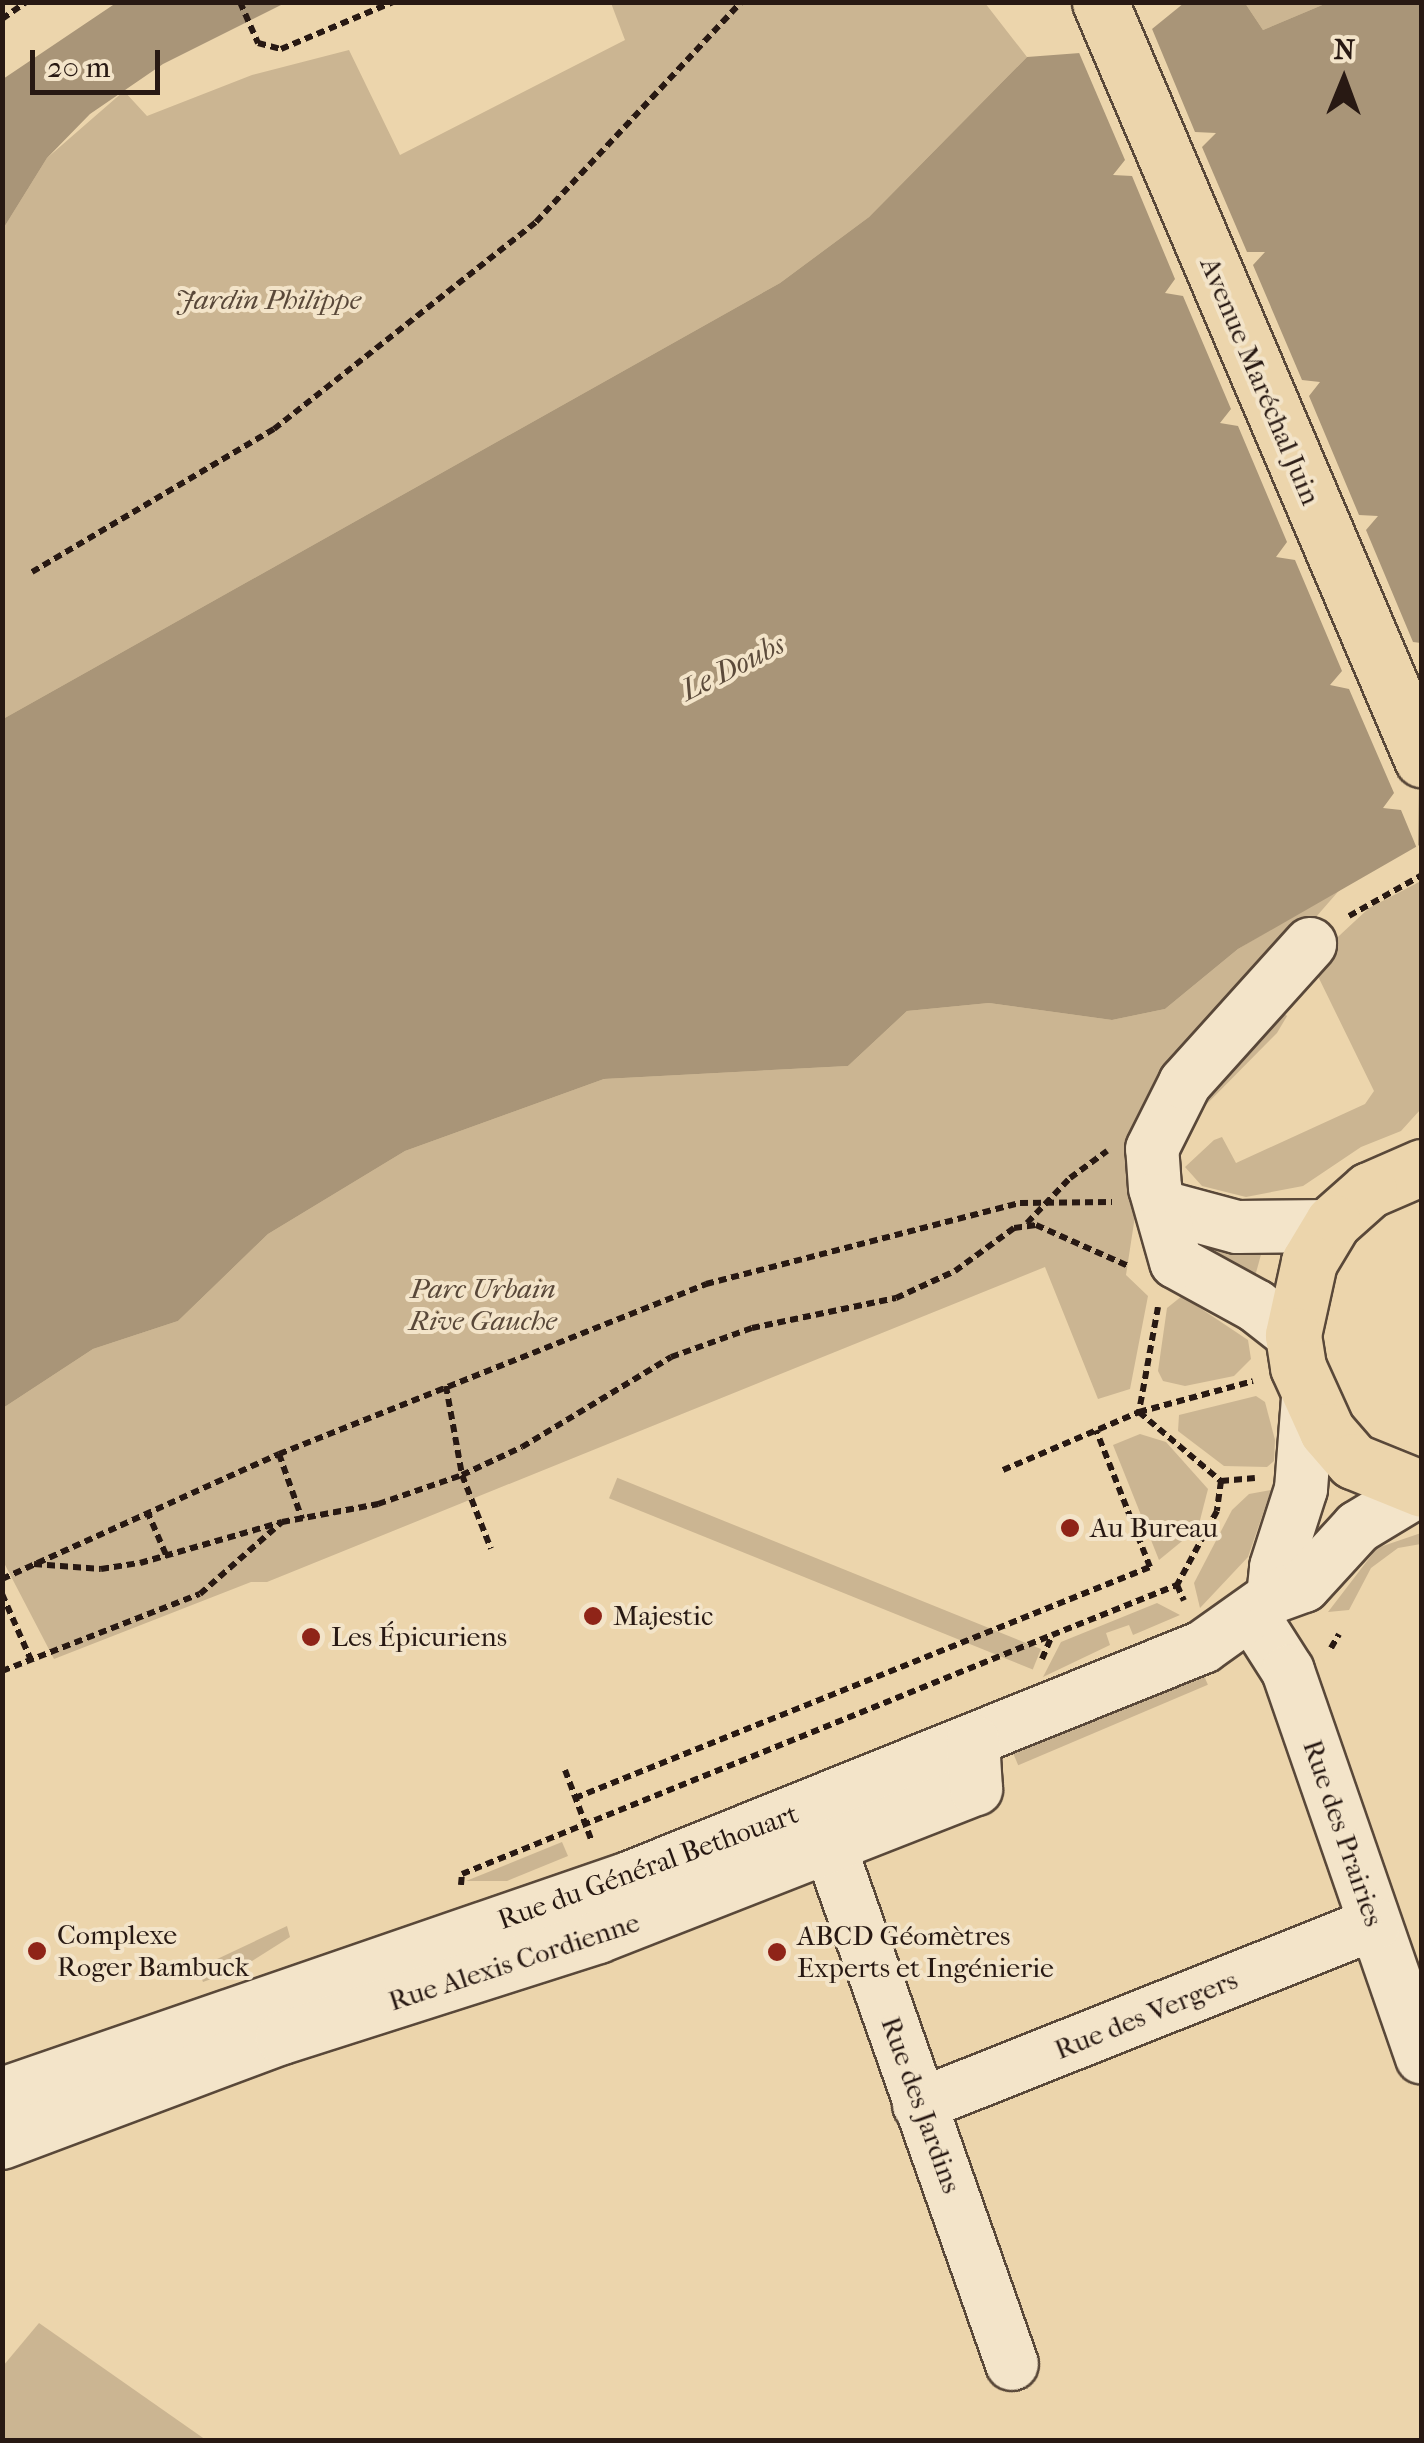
<!DOCTYPE html>
<meta charset="utf-8">
<style>
body{margin:0}
#map{position:relative;width:1424px;height:2443px;overflow:hidden;background:#ecd5ac;font-family:"IM FELL French Canon",serif}
div>[style]{position:absolute}
[style*='--x']{left:calc(var(--x)*1px);top:calc(var(--y)*1px);width:calc(var(--w)*1px);rotate:calc(var(--a)*1deg)}
.green>*{inset:0;background:#cbb592;transform-origin:0 0}
.water>*{inset:0;background:#a99578}
.pier>*{inset:0;background:#ecd5ac}
.path>*{height:6px;margin-top:-3px;transform-origin:0;background:repeating-linear-gradient(90deg,#281913 0 8px,transparent 0 13px)}
.roads{filter:drop-shadow(2px 0 #594839) drop-shadow(-2px 0 #594839) drop-shadow(0 2px #594839) drop-shadow(0 -2px #594839)}
.minor>*{height:52px;margin:-26px;padding:0 26px;transform-origin:26px;border-radius:26px;background:#f3e4c9}
.major>*{height:55px;margin:-27.5px;padding:0 27.5px;transform-origin:27.5px;border-radius:27.5px;background:#ecd5ac}
.dots>*{width:28px;height:28px;translate:-50% -50%;box-sizing:border-box;border:5px solid #f3e4c9;border-radius:50%}
span{translate:-50% -50%;white-space:nowrap;text-align:center;line-height:1.15;-webkit-text-stroke:8px #f3e4c9;paint-order:stroke}
.park-label{font-size:28px;color:#594839;font-style:italic}
.street-label{font-size:28px;color:#281913}
.poi-label{font-size:28px;color:#281913}
.left{translate:0 -50%;text-align:left}
.water-label{font-size:30px;color:#5c4b3b;font-style:italic}
.frame{position:absolute;inset:0;border:5px solid #281913;pointer-events:none}
.north{position:absolute;left:1294px;top:30px;width:100px;height:100px;-webkit-text-stroke:8px #f3e4c9;paint-order:stroke;rotate:1deg;font-size:28px;font-weight:700;line-height:40px;text-align:center;color:#281913}
.north::after{content:'';display:block;margin:auto;width:35px;height:45px;background:#281913;clip-path:polygon(50% 0,100% 100%,50% 72%,0 100%)}
.scale{position:absolute;left:30px;top:50px;width:130px;height:45px;box-sizing:border-box;border:5px solid #281913;border-top:0;padding-left:12px;font-size:30px;line-height:35px;white-space:nowrap;color:#281913;-webkit-text-stroke:8px #f3e4c9;paint-order:stroke}
</style>
<div id="map">
<div class="green">
<i style="clip-path:polygon(611px 3px,985px 3px,1027px 57px,869px 217px,780px 283px,3px 719px,3px 229px,47px 158px,124px 91px,147px 116px,252px 75px,349px 50px,400px 155px,625px 40px)"></i>
<i style="clip-path:polygon(1245px 3px,1327px 3px,1263px 30px)"></i>
<i style="clip-path:polygon(1421px 881px,1420px 1110px,1401px 1131px,1361px 1147px,1303px 1186px,1246px 1197px,1202px 1186px,1185px 1167px,1214px 1140px,1222px 1137px,1236px 1163px,1365px 1104px,1374px 1091px,1311px 962px,1369px 908px)"></i>
<i style="clip-path:polygon(1343px 886px,1248px 995px,1130px 1183px,1135px 1216px,1126px 1275px,1148px 1296px,1130px 1389px,1098px 1399px,1045px 1267px,267px 1582px,251px 1582px,54px 1659px,3px 1561px,3px 1408px,93px 1349px,178px 1321px,268px 1234px,405px 1151px,604px 1079px,848px 1066px,907px 1011px,989px 1003px,1112px 1020px,1165px 1009px,1238px 949px)"></i>
<i style="clip-path:polygon(1275px 1005px,1287px 1016px,1277px 1033px,1182px 1129px)"></i>
<i style="clip-path:polygon(1206px 1240px,1264px 1244px,1252px 1287px,1195px 1247px)"></i>
<i style="clip-path:polygon(1182px 1296px,1248px 1340px,1251px 1359px,1234px 1376px,1185px 1386px,1163px 1381px,1158px 1371px,1167px 1308px)"></i>
<i style="clip-path:polygon(1256px 1396px,1265px 1402px,1275px 1440px,1274px 1461px,1267px 1467px,1224px 1466px,1178px 1431px,1179px 1415px)"></i>
<i style="clip-path:polygon(1140px 1434px,1166px 1442px,1208px 1489px,1198px 1528px,1159px 1560px,1113px 1445px)"></i>
<i style="clip-path:polygon(1271px 1490px,1248px 1557px,1200px 1608px,1194px 1583px,1232px 1510px,1249px 1494px)"></i>
<i style="clip-path:polygon(1421px 1533px,1421px 1544px,1398px 1548px,1371px 1568px,1349px 1610px,1328px 1612px,1377px 1548px)"></i>
<i style="clip-path:polygon(1157px 1603px,1180px 1615px,1133px 1635px,1129px 1625px,1106px 1633px,1110px 1645px,1043px 1677px,1061px 1642px)"></i>
<i style="left:1041px;top:1649px;width:22px;height:457px;rotate:112deg"></i>
<i style="left:1202px;top:1671px;width:15px;height:206px;rotate:67deg"></i>
<i style="clip-path:polygon(562px 1842px,568px 1856px,507px 1881px,466px 1881px)"></i>
<i style="clip-path:polygon(287px 1926px,290px 1937px,241px 1968px,203px 1982px,198px 1968px)"></i>
<i style="clip-path:polygon(39px 2323px,206px 2440px,3px 2440px,3px 2366px)"></i>
</div>
<div class="water">
<i style="clip-path:polygon(116px 3px,285px 3px,163px 64px,90px 114px,47px 158px,3px 229px,3px 79px)"></i>
<i style="clip-path:polygon(1184px 3px,1245px 3px,1263px 30px,1327px 3px,1421px 3px,1421px 844px,1238px 949px,1165px 1009px,1112px 1020px,989px 1003px,907px 1011px,848px 1066px,604px 1079px,405px 1151px,268px 1234px,178px 1321px,93px 1349px,3px 1408px,3px 719px,780px 283px,869px 217px,1027px 57px,1080px 53px,1152px 29px)"></i>
</div>
<div class="pier">
<i style="clip-path:polygon(1150px 24px,1195px 132px,1216px 133px,1202px 147px,1247px 252px,1265px 252px,1253px 265px,1302px 380px,1320px 382px,1309px 396px,1359px 515px,1378px 516px,1366px 530px,1413px 642px,1421px 643px,1418px 851px,1401px 810px,1383px 808px,1394px 793px,1349px 689px,1330px 685px,1342px 671px,1295px 560px,1276px 557px,1287px 542px,1238px 426px,1220px 423px,1231px 409px,1183px 296px,1165px 293px,1175px 279px,1132px 176px,1113px 175px,1125px 160px,1077px 48px)"></i>
</div>
<div class="path">
<i style="--x:240;--y:2;--w:45;--a:66.3"></i>
<i style="--x:258;--y:43;--w:24;--a:15"></i>
<i style="--x:281;--y:49;--w:121;--a:-22.8"></i>
<i style="--x:2;--y:19;--w:29;--a:-35"></i>
<i style="--x:32;--y:572;--w:281;--a:-30.6"></i>
<i style="--x:274;--y:429;--w:334;--a:-38.3"></i>
<i style="--x:536;--y:222;--w:301;--a:-47"></i>
<i style="--x:1349;--y:916;--w:84;--a:-29.3"></i>
<i style="--x:1027;--y:1223;--w:62;--a:-46.3"></i>
<i style="--x:1070;--y:1178;--w:46;--a:-36.1"></i>
<i style="--x:1158;--y:1307;--w:107;--a:100.3"></i>
<i style="--x:1139;--y:1412;--w:107;--a:40.1"></i>
<i style="--x:1221;--y:1481;--w:30;--a:98"></i>
<i style="--x:1217;--y:1511;--w:84;--a:118.4"></i>
<i style="--x:446;--y:1386;--w:90;--a:79.8"></i>
<i style="--x:462;--y:1475;--w:79;--a:68.6"></i>
<i style="--x:279;--y:1454;--w:69;--a:70.5"></i>
<i style="--x:1003;--y:1470;--w:148;--a:-23.1"></i>
<i style="--x:1139;--y:1412;--w:118;--a:-15.2"></i>
<i style="--x:1221;--y:1481;--w:34;--a:-5"></i>
<i style="--x:147;--y:1511;--w:50;--a:66.5"></i>
<i style="--x:34;--y:1564;--w:67;--a:4.3"></i>
<i style="--x:101;--y:1569;--w:39;--a:-9"></i>
<i style="--x:140;--y:1563;--w:148;--a:-16.1"></i>
<i style="--x:2;--y:1579;--w:304;--a:-24.3"></i>
<i style="--x:279;--y:1454;--w:460;--a:-21.7"></i>
<i style="--x:706;--y:1284;--w:324;--a:-14.5"></i>
<i style="--x:1020;--y:1203;--w:92;--a:-0.6"></i>
<i style="--x:2;--y:1594;--w:72;--a:66.3"></i>
<i style="--x:1331;--y:1648;--w:16;--a:-60"></i>
<i style="--x:1042;--y:1659;--w:26;--a:-67"></i>
<i style="--x:1052;--y:1635;--w:135;--a:-21.8"></i>
<i style="--x:1177;--y:1585;--w:17;--a:66"></i>
<i style="--x:2;--y:1671;--w:212;--a:-21.3"></i>
<i style="--x:200;--y:1594;--w:109;--a:-41.3"></i>
<i style="--x:282;--y:1522;--w:98;--a:-10.6"></i>
<i style="--x:378;--y:1504;--w:89;--a:-19"></i>
<i style="--x:462;--y:1475;--w:66;--a:-25"></i>
<i style="--x:522;--y:1447;--w:174;--a:-31.1"></i>
<i style="--x:671;--y:1357;--w:86;--a:-19.7"></i>
<i style="--x:752;--y:1328;--w:147;--a:-11.8"></i>
<i style="--x:896;--y:1298;--w:65;--a:-24.6"></i>
<i style="--x:955;--y:1271;--w:73;--a:-36.1"></i>
<i style="--x:1014;--y:1228;--w:22;--a:-8"></i>
<i style="--x:1036;--y:1225;--w:101;--a:24"></i>
<i style="--x:565;--y:1770;--w:77;--a:69.4"></i>
<i style="--x:575;--y:1798;--w:620;--a:-21.89"></i>
<i style="--x:1150;--y:1567;--w:147;--a:-111.5"></i>
<i style="--x:461;--y:1885;--w:11;--a:-85"></i>
<i style="--x:462;--y:1874;--w:637;--a:-22.05"></i>
</div>
<div class="roads">
<div class="minor">
<i style="--x:1163;--y:1207;--w:77;--a:15.1"></i>
<i style="--x:1237;--y:1227;--w:93;--a:-0.6"></i>
<i style="--x:1293;--y:1335;--w:47;--a:-141.9"></i>
<i style="--x:1256;--y:1306;--w:91;--a:-151.2"></i>
<i style="--x:1176;--y:1262;--w:77;--a:-105.8"></i>
<i style="--x:1155;--y:1188;--w:39;--a:-94"></i>
<i style="--x:1152;--y:1149;--w:74;--a:-63.4"></i>
<i style="--x:1185;--y:1083;--w:187;--a:-48"></i>
<i style="--x:1273;--y:1597;--w:30;--a:-84"></i>
<i style="--x:1276;--y:1567;--w:82;--a:-72.2"></i>
<i style="--x:1301;--y:1489;--w:92;--a:-85.6"></i>
<i style="--x:1253;--y:1616;--w:65;--a:57.5"></i>
<i style="--x:1288;--y:1671;--w:409;--a:70.9"></i>
<i style="--x:830;--y:1847;--w:548;--a:70.61"></i>
<i style="--x:2;--y:2094;--w:663;--a:-19.01"></i>
<i style="--x:629;--y:1878;--w:619;--a:-21.92"></i>
<i style="--x:1203;--y:1647;--w:86;--a:-35.5"></i>
<i style="--x:1273;--y:1597;--w:33;--a:-20"></i>
<i style="--x:1304;--y:1586;--w:80;--a:-47.5"></i>
<i style="--x:1358;--y:1527;--w:74;--a:-31.1"></i>
<i style="--x:919;--y:2105;--w:490;--a:-21.7"></i>
<i style="--x:2;--y:2143;--w:299;--a:-20.6"></i>
<i style="--x:282;--y:2038;--w:332;--a:-17.7"></i>
<i style="--x:598;--y:1937;--w:406;--a:-21.4"></i>
<i style="--x:976;--y:1789;--w:48;--a:-93.6"></i>
</div>
<div class="major">
<i style="--x:1100;--y:2;--w:823;--a:66.96"></i>
<i style="--x:1422;--y:1167;--w:58;--a:156.5"></i>
<i style="--x:1369;--y:1190;--w:48;--a:138.4"></i>
<i style="--x:1333;--y:1222;--w:47;--a:121"></i>
<i style="--x:1309;--y:1262;--w:75;--a:102.4"></i>
<i style="--x:1293;--y:1335;--w:32;--a:81"></i>
<i style="--x:1298;--y:1367;--w:70;--a:65.6"></i>
<i style="--x:1327;--y:1431;--w:40;--a:49"></i>
<i style="--x:1353;--y:1461;--w:74;--a:22.1"></i>
</div>
</div>
<div class="dots">
<i style="left:1070px;top:1528px;background:#8f2418"></i>
<i style="left:593px;top:1616px;background:#8f2418"></i>
<i style="left:311px;top:1637px;background:#8f2418"></i>
<i style="left:37px;top:1951px;background:#8f2418"></i>
<i style="left:777px;top:1952px;background:#8f2418"></i>
</div>
<div class="park-label">
<span style="left:268px;top:300px">Jardin Philippe</span>
<span style="left:483px;top:1305px">Parc Urbain<br>Rive Gauche</span>
</div>
<div class="street-label">
<span style="left:1260px;top:381px;rotate:67deg">Avenue Maréchal Juin</span>
<span style="left:1343px;top:1833px;rotate:71deg">Rue des Prairies</span>
<span style="left:648px;top:1867px;rotate:-20deg">Rue du Général Bethouart</span>
<span style="left:514px;top:1962px;rotate:-18deg">Rue Alexis Cordienne</span>
<span style="left:1146px;top:2015px;rotate:-22deg">Rue des Vergers</span>
<span style="left:921px;top:2105px;rotate:70deg">Rue des Jardins</span>
</div>
<div class="poi-label">
<span class="left" style="left:1090px;top:1528px">Au Bureau</span>
<span class="left" style="left:613px;top:1616px">Majestic</span>
<span class="left" style="left:331px;top:1637px">Les Épicuriens</span>
<span class="left" style="left:57px;top:1951px">Complexe<br>Roger Bambuck</span>
<span class="left" style="left:797px;top:1952px">ABCD Géomètres<br>Experts et Ingénierie</span>
</div>
<div class="water-label">
<span style="left:733px;top:668px;rotate:-27deg">Le Doubs</span>
</div>
<div class="frame"></div>
<div class="north">N</div>
<div class="scale">20 m</div>
</div>
